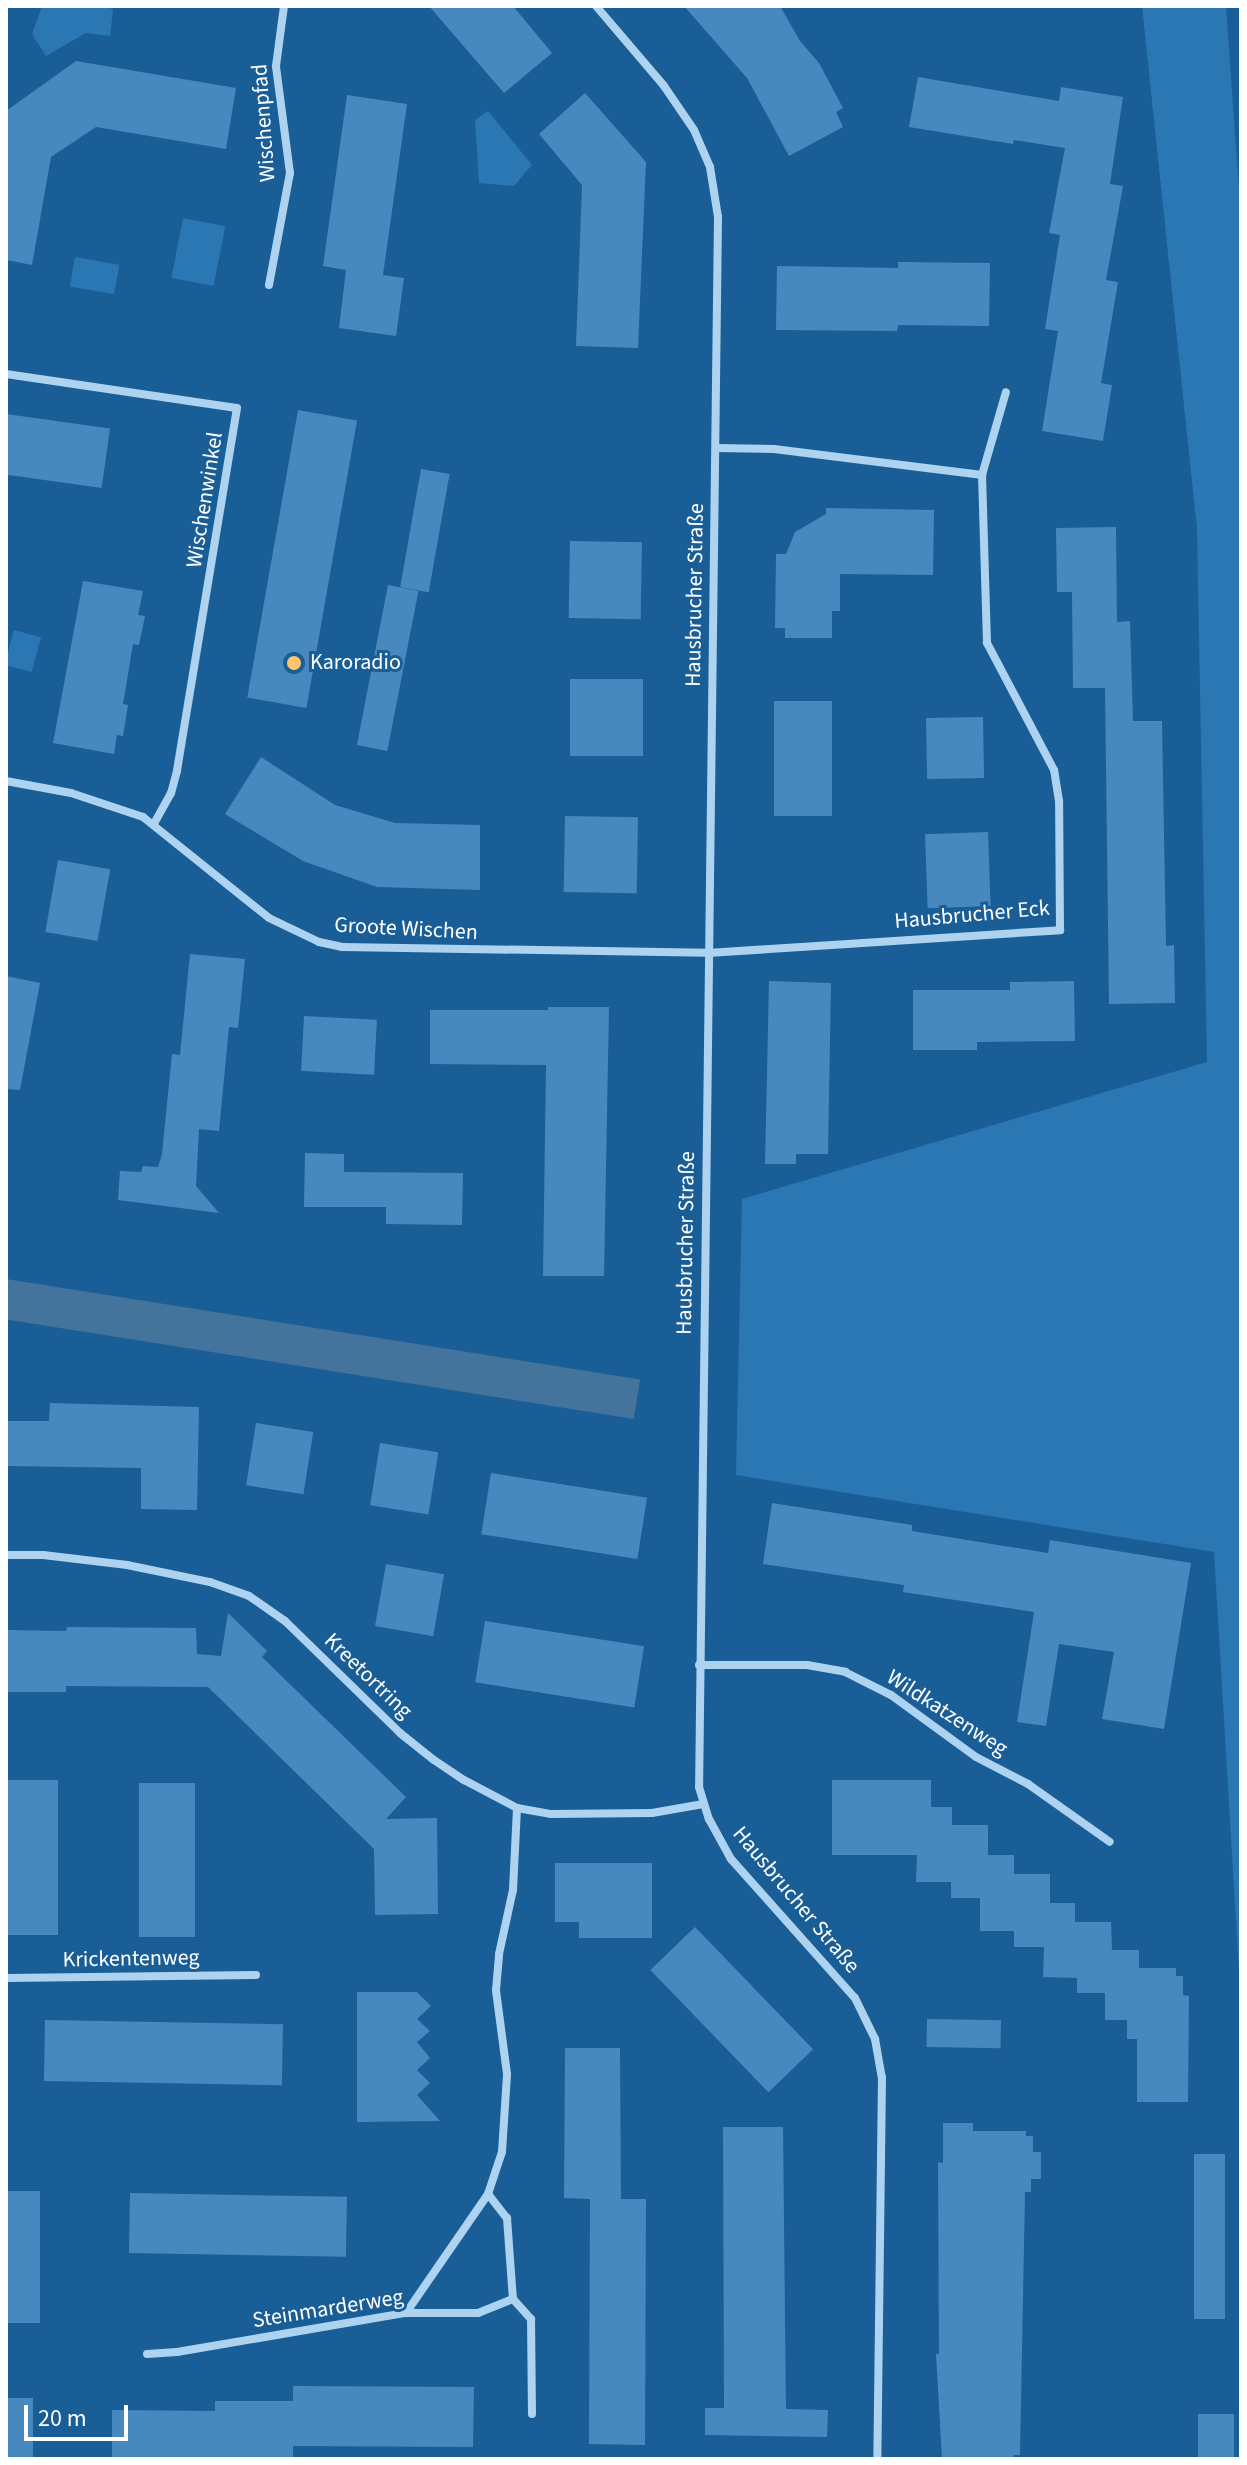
<!DOCTYPE html>
<meta charset="utf-8">
<style>
body{margin:0}
#map{position:relative;width:1247px;height:2465px;overflow:hidden;background:#1a5e97;font-family:"Source Sans 3",sans-serif}
div>[style]{position:absolute}
[style*='--x']{left:calc(var(--x)*1px);top:calc(var(--y)*1px);width:calc(var(--w)*1px);rotate:calc(var(--a)*1deg)}
.green>*{inset:0;background:#2a77b3;transform-origin:0 0}
.water>*{inset:0;background:#44739b;transform-origin:0 0}
.building>*{inset:0;background:#4789bf;transform-origin:0 0}
.street>*{height:8px;margin:-4px;padding:0 4px;transform-origin:4px;border-radius:4px;background:#add3f0}
.dots>*{width:22px;height:22px;translate:-50% -50%;box-sizing:border-box;border:4px solid #1a5e97;border-radius:50%}
span{translate:-50% -50%;white-space:nowrap;text-align:center;line-height:1.15;-webkit-text-stroke:6px #1a5e97;paint-order:stroke}
.street-label{font-size:22px;color:#fff}
.poi-label{font-size:22px;color:#fff}
.left{translate:0 -50%;text-align:left}
.frame{position:absolute;inset:0;border:8px solid #fff;pointer-events:none}
.scale{position:absolute;left:24px;top:2405px;width:104px;height:36px;box-sizing:border-box;border:4px solid #fff;border-top:0;padding-left:10px;font-size:24px;line-height:28px;white-space:nowrap;color:#fff;-webkit-text-stroke:6px #1a5e97;paint-order:stroke}
</style>
<div id="map">
<div class="green">
<i style="clip-path:polygon(42px 6px,107px 6px,113px 10px,110px 36px,86px 33px,46px 56px,32px 34px)"></i>
<i style="clip-path:polygon(1142px 6px,1226px 6px,1241px 218px,1241px 2004px,1214px 1552px,736px 1475px,742px 1199px,1207px 1062px,1197px 529px)"></i>
<i style="clip-path:polygon(488px 111px,532px 165px,514px 186px,479px 183px,475px 120px)"></i>
<i style="left:183px;top:218px;width:43px;height:61px;rotate:11deg"></i>
<i style="left:75px;top:257px;width:45px;height:30px;rotate:10deg"></i>
<i style="left:14px;top:630px;width:28px;height:36px;rotate:15deg"></i>
</div>
<div class="water">
<i style="left:6px;top:1279px;width:642px;height:40px;rotate:9deg"></i>
</div>
<div class="building">
<i style="clip-path:polygon(429px 6px,513px 6px,552px 53px,504px 93px)"></i>
<i style="clip-path:polygon(684px 6px,780px 6px,800px 41px,819px 63px,843px 108px,836px 112px,843px 127px,789px 156px,747px 78px)"></i>
<i style="clip-path:polygon(76px 61px,236px 88px,226px 149px,96px 127px,51px 157px,32px 265px,6px 260px,6px 111px)"></i>
<i style="clip-path:polygon(918px 77px,1059px 101px,1061px 87px,1123px 97px,1110px 184px,1123px 186px,1106px 280px,1118px 282px,1101px 383px,1112px 385px,1103px 441px,1042px 431px,1058px 331px,1045px 329px,1060px 235px,1049px 233px,1065px 148px,1014px 140px,1013px 144px,909px 127px)"></i>
<i style="clip-path:polygon(585px 93px,646px 162px,638px 348px,576px 346px,582px 185px,539px 134px)"></i>
<i style="clip-path:polygon(347px 95px,407px 104px,383px 275px,404px 278px,396px 336px,339px 328px,346px 270px,323px 266px)"></i>
<i style="clip-path:polygon(898px 262px,990px 263px,989px 326px,898px 325px,897px 331px,776px 330px,777px 266px,898px 268px)"></i>
<i style="left:298px;top:410px;width:60px;height:292px;rotate:10deg"></i>
<i style="left:6px;top:414px;width:105px;height:60px;rotate:8deg"></i>
<i style="left:421px;top:469px;width:29px;height:120px;rotate:10deg"></i>
<i style="clip-path:polygon(826px 508px,934px 510px,933px 575px,840px 574px,840px 611px,832px 611px,832px 638px,785px 638px,785px 628px,775px 628px,776px 554px,786px 554px,795px 532px,826px 514px)"></i>
<i style="clip-path:polygon(1116px 527px,1117px 622px,1130px 621px,1133px 721px,1162px 721px,1166px 946px,1174px 945px,1175px 1003px,1109px 1004px,1105px 688px,1073px 688px,1072px 592px,1057px 592px,1056px 528px)"></i>
<i style="left:570px;top:541px;width:72px;height:77px;rotate:1deg"></i>
<i style="clip-path:polygon(83px 581px,143px 591px,138px 615px,145px 616px,139px 645px,133px 644px,123px 704px,128px 705px,123px 736px,117px 735px,114px 754px,53px 743px)"></i>
<i style="left:388px;top:585px;width:31px;height:163px;rotate:11deg"></i>
<i style="left:570px;top:679px;width:73px;height:77px"></i>
<i style="left:774px;top:701px;width:58px;height:115px"></i>
<i style="left:983px;top:717px;width:61px;height:57px;rotate:89deg"></i>
<i style="clip-path:polygon(261px 757px,335px 805px,395px 823px,480px 825px,480px 890px,377px 887px,303px 861px,225px 814px)"></i>
<i style="left:565px;top:816px;width:73px;height:76px;rotate:1deg"></i>
<i style="left:988px;top:832px;width:74px;height:63px;rotate:88deg"></i>
<i style="left:58px;top:860px;width:53px;height:73px;rotate:10deg"></i>
<i style="clip-path:polygon(190px 954px,245px 959px,238px 1028px,229px 1027px,219px 1131px,199px 1129px,196px 1186px,219px 1213px,118px 1200px,120px 1171px,141px 1172px,143px 1166px,158px 1167px,162px 1154px,172px 1054px,180px 1055px)"></i>
<i style="clip-path:polygon(6px 976px,40px 983px,20px 1090px,6px 1089px)"></i>
<i style="clip-path:polygon(769px 981px,831px 983px,828px 1154px,796px 1154px,796px 1164px,765px 1164px)"></i>
<i style="clip-path:polygon(1074px 981px,1075px 1041px,977px 1042px,977px 1050px,913px 1050px,913px 990px,1010px 990px,1010px 982px)"></i>
<i style="clip-path:polygon(548px 1007px,609px 1007px,604px 1276px,543px 1276px,546px 1065px,430px 1064px,430px 1010px,548px 1010px)"></i>
<i style="left:304px;top:1016px;width:73px;height:55px;rotate:3deg"></i>
<i style="clip-path:polygon(305px 1153px,344px 1154px,344px 1172px,463px 1173px,462px 1225px,386px 1224px,386px 1207px,304px 1207px)"></i>
<i style="clip-path:polygon(50px 1403px,199px 1407px,197px 1510px,141px 1509px,141px 1468px,6px 1466px,6px 1421px,49px 1421px)"></i>
<i style="left:256px;top:1423px;width:58px;height:63px;rotate:9deg"></i>
<i style="left:380px;top:1443px;width:59px;height:63px;rotate:9deg"></i>
<i style="left:491px;top:1473px;width:158px;height:62px;rotate:9deg"></i>
<i style="clip-path:polygon(772px 1503px,912px 1525px,912px 1531px,1048px 1553px,1050px 1540px,1191px 1563px,1164px 1729px,1102px 1719px,1114px 1652px,1059px 1644px,1046px 1726px,1017px 1722px,1034px 1612px,903px 1592px,904px 1585px,763px 1564px)"></i>
<i style="left:386px;top:1564px;width:59px;height:63px;rotate:10deg"></i>
<i style="clip-path:polygon(228px 1613px,267px 1651px,262px 1657px,406px 1797px,386px 1819px,437px 1818px,438px 1914px,375px 1915px,374px 1849px,208px 1687px,66px 1686px,66px 1692px,6px 1692px,6px 1630px,66px 1631px,67px 1627px,196px 1628px,197px 1654px,221px 1656px)"></i>
<i style="left:485px;top:1621px;width:161px;height:62px;rotate:9deg"></i>
<i style="left:6px;top:1780px;width:52px;height:155px"></i>
<i style="clip-path:polygon(832px 1780px,931px 1780px,931px 1807px,952px 1807px,952px 1825px,988px 1825px,988px 1855px,1014px 1855px,1014px 1874px,1050px 1874px,1050px 1903px,1075px 1903px,1075px 1922px,1111px 1922px,1112px 1950px,1139px 1950px,1139px 1968px,1176px 1968px,1176px 1976px,1183px 1976px,1183px 1995px,1189px 1996px,1188px 2102px,1137px 2102px,1137px 2039px,1127px 2039px,1127px 2020px,1105px 2020px,1105px 1993px,1077px 1993px,1077px 1978px,1043px 1977px,1044px 1947px,1014px 1947px,1014px 1931px,980px 1931px,980px 1898px,951px 1898px,951px 1882px,916px 1882px,917px 1855px,832px 1855px)"></i>
<i style="left:195px;top:1783px;width:154px;height:56px;rotate:90deg"></i>
<i style="clip-path:polygon(555px 1863px,652px 1863px,652px 1938px,579px 1938px,579px 1922px,555px 1922px)"></i>
<i style="left:695px;top:1927px;width:170px;height:62px;rotate:46deg"></i>
<i style="clip-path:polygon(357px 1992px,417px 1992px,431px 2006px,417px 2019px,430px 2031px,417px 2042px,430px 2058px,417px 2070px,430px 2083px,417px 2095px,440px 2121px,357px 2122px)"></i>
<i style="left:927px;top:2019px;width:74px;height:28px;rotate:1deg"></i>
<i style="left:45px;top:2020px;width:238px;height:61px;rotate:1deg"></i>
<i style="clip-path:polygon(565px 2048px,620px 2048px,621px 2199px,646px 2199px,645px 2445px,589px 2444px,590px 2199px,564px 2198px)"></i>
<i style="clip-path:polygon(943px 2123px,973px 2123px,973px 2131px,1026px 2131px,1026px 2136px,1033px 2136px,1033px 2152px,1041px 2152px,1041px 2179px,1031px 2179px,1031px 2192px,1025px 2192px,1020px 2455px,1014px 2455px,1013px 2459px,942px 2459px,936px 2354px,939px 2354px,938px 2162px,943px 2163px)"></i>
<i style="clip-path:polygon(723px 2127px,783px 2127px,786px 2409px,828px 2410px,827px 2437px,705px 2435px,705px 2408px,724px 2408px)"></i>
<i style="left:1194px;top:2154px;width:31px;height:165px"></i>
<i style="left:6px;top:2191px;width:34px;height:132px"></i>
<i style="left:130px;top:2193px;width:217px;height:60px;rotate:1deg"></i>
<i style="clip-path:polygon(293px 2386px,474px 2387px,473px 2447px,293px 2446px,293px 2459px,112px 2459px,112px 2410px,215px 2411px,215px 2401px,293px 2401px)"></i>
<i style="left:6px;top:2398px;width:27px;height:61px"></i>
<i style="left:1198px;top:2414px;width:36px;height:45px"></i>
</div>
<div class="street">
<i style="--x:596;--y:6;--w:105;--a:49.6"></i>
<i style="--x:664;--y:86;--w:53;--a:55.7"></i>
<i style="--x:694;--y:130;--w:40;--a:66.6"></i>
<i style="--x:710;--y:167;--w:51;--a:80.9"></i>
<i style="--x:718;--y:217;--w:1570;--a:90.69"></i>
<i style="--x:699;--y:1787;--w:34;--a:73"></i>
<i style="--x:709;--y:1819;--w:46;--a:61.2"></i>
<i style="--x:731;--y:1859;--w:186;--a:48.3"></i>
<i style="--x:855;--y:1998;--w:46;--a:64"></i>
<i style="--x:875;--y:2039;--w:39;--a:80"></i>
<i style="--x:882;--y:2077;--w:382;--a:90.7"></i>
<i style="--x:269;--y:285;--w:114;--a:-79.4"></i>
<i style="--x:290;--y:173;--w:108;--a:-97.5"></i>
<i style="--x:276;--y:66;--w:61;--a:-82.4"></i>
<i style="--x:6;--y:374;--w:233;--a:8.4"></i>
<i style="--x:237;--y:408;--w:368;--a:99.4"></i>
<i style="--x:177;--y:771;--w:23;--a:105"></i>
<i style="--x:171;--y:793;--w:35;--a:119"></i>
<i style="--x:716;--y:448;--w:58;--a:1"></i>
<i style="--x:774;--y:449;--w:210;--a:7.1"></i>
<i style="--x:6;--y:781;--w:66;--a:10.5"></i>
<i style="--x:71;--y:793;--w:76;--a:18.4"></i>
<i style="--x:143;--y:817;--w:161;--a:38.7"></i>
<i style="--x:269;--y:918;--w:55;--a:25.6"></i>
<i style="--x:319;--y:942;--w:24;--a:12"></i>
<i style="--x:342;--y:947;--w:366;--a:0.9"></i>
<i style="--x:708;--y:953;--w:353;--a:-3.7"></i>
<i style="--x:1060;--y:930;--w:129;--a:-90.4"></i>
<i style="--x:1059;--y:801;--w:31;--a:-99"></i>
<i style="--x:1054;--y:770;--w:144;--a:-117.8"></i>
<i style="--x:987;--y:643;--w:168;--a:-91.7"></i>
<i style="--x:982;--y:475;--w:86;--a:-73.9"></i>
<i style="--x:6;--y:1555;--w:37;--a:0"></i>
<i style="--x:43;--y:1555;--w:85;--a:6.8"></i>
<i style="--x:127;--y:1565;--w:85;--a:11.6"></i>
<i style="--x:210;--y:1582;--w:41;--a:19.7"></i>
<i style="--x:249;--y:1596;--w:44;--a:34.8"></i>
<i style="--x:285;--y:1621;--w:161;--a:44.2"></i>
<i style="--x:400;--y:1733;--w:43;--a:38.5"></i>
<i style="--x:434;--y:1760;--w:36;--a:34"></i>
<i style="--x:464;--y:1780;--w:60;--a:27.8"></i>
<i style="--x:517;--y:1808;--w:35;--a:10"></i>
<i style="--x:551;--y:1814;--w:101;--a:-0.6"></i>
<i style="--x:652;--y:1813;--w:52;--a:-10"></i>
<i style="--x:699;--y:1665;--w:108;--a:0"></i>
<i style="--x:807;--y:1665;--w:39;--a:10"></i>
<i style="--x:845;--y:1672;--w:51;--a:26.6"></i>
<i style="--x:891;--y:1695;--w:105;--a:36.1"></i>
<i style="--x:976;--y:1757;--w:59;--a:27.4"></i>
<i style="--x:1028;--y:1784;--w:100;--a:35.3"></i>
<i style="--x:6;--y:1978;--w:250;--a:-0.7"></i>
<i style="--x:488;--y:2194;--w:31;--a:52"></i>
<i style="--x:507;--y:2218;--w:81;--a:85.8"></i>
<i style="--x:513;--y:2299;--w:27;--a:48"></i>
<i style="--x:531;--y:2319;--w:95;--a:89.4"></i>
<i style="--x:406;--y:2313;--w:145;--a:-55.4"></i>
<i style="--x:488;--y:2194;--w:44;--a:-71.6"></i>
<i style="--x:502;--y:2152;--w:78;--a:-86.3"></i>
<i style="--x:507;--y:2074;--w:85;--a:-97.5"></i>
<i style="--x:496;--y:1990;--w:36;--a:-85"></i>
<i style="--x:499;--y:1954;--w:66;--a:-77.7"></i>
<i style="--x:513;--y:1890;--w:82;--a:-87.2"></i>
<i style="--x:147;--y:2354;--w:30;--a:-4"></i>
<i style="--x:177;--y:2352;--w:232;--a:-9.7"></i>
<i style="--x:406;--y:2313;--w:72;--a:0"></i>
<i style="--x:478;--y:2313;--w:38;--a:-22"></i>
</div>
<div class="dots">
<i style="left:294px;top:663px;background:#ffc56c"></i>
</div>
<div class="street-label">
<span style="left:264px;top:123px;rotate:-94deg">Wischenpfad</span>
<span style="left:205px;top:500px;rotate:-81deg">Wischenwinkel</span>
<span style="left:695px;top:595px;rotate:-89deg">Hausbrucher Straße</span>
<span style="left:972px;top:915px;rotate:-5deg">Hausbrucher Eck</span>
<span style="left:406px;top:929px;rotate:3deg">Groote Wischen</span>
<span style="left:686px;top:1243px;rotate:-89deg">Hausbrucher Straße</span>
<span style="left:368px;top:1676px;rotate:44deg">Kreetortring</span>
<span style="left:947px;top:1713px;rotate:33deg">Wildkatzenweg</span>
<span style="left:796px;top:1900px;rotate:50deg">Hausbrucher Straße</span>
<span style="left:131px;top:1959px;rotate:-1deg">Krickentenweg</span>
<span style="left:328px;top:2309px;rotate:-9deg">Steinmarderweg</span>
</div>
<div class="poi-label">
<span class="left" style="left:310px;top:663px">Karoradio</span>
</div>
<div class="frame"></div>
<div class="scale">20 m</div>
</div>
